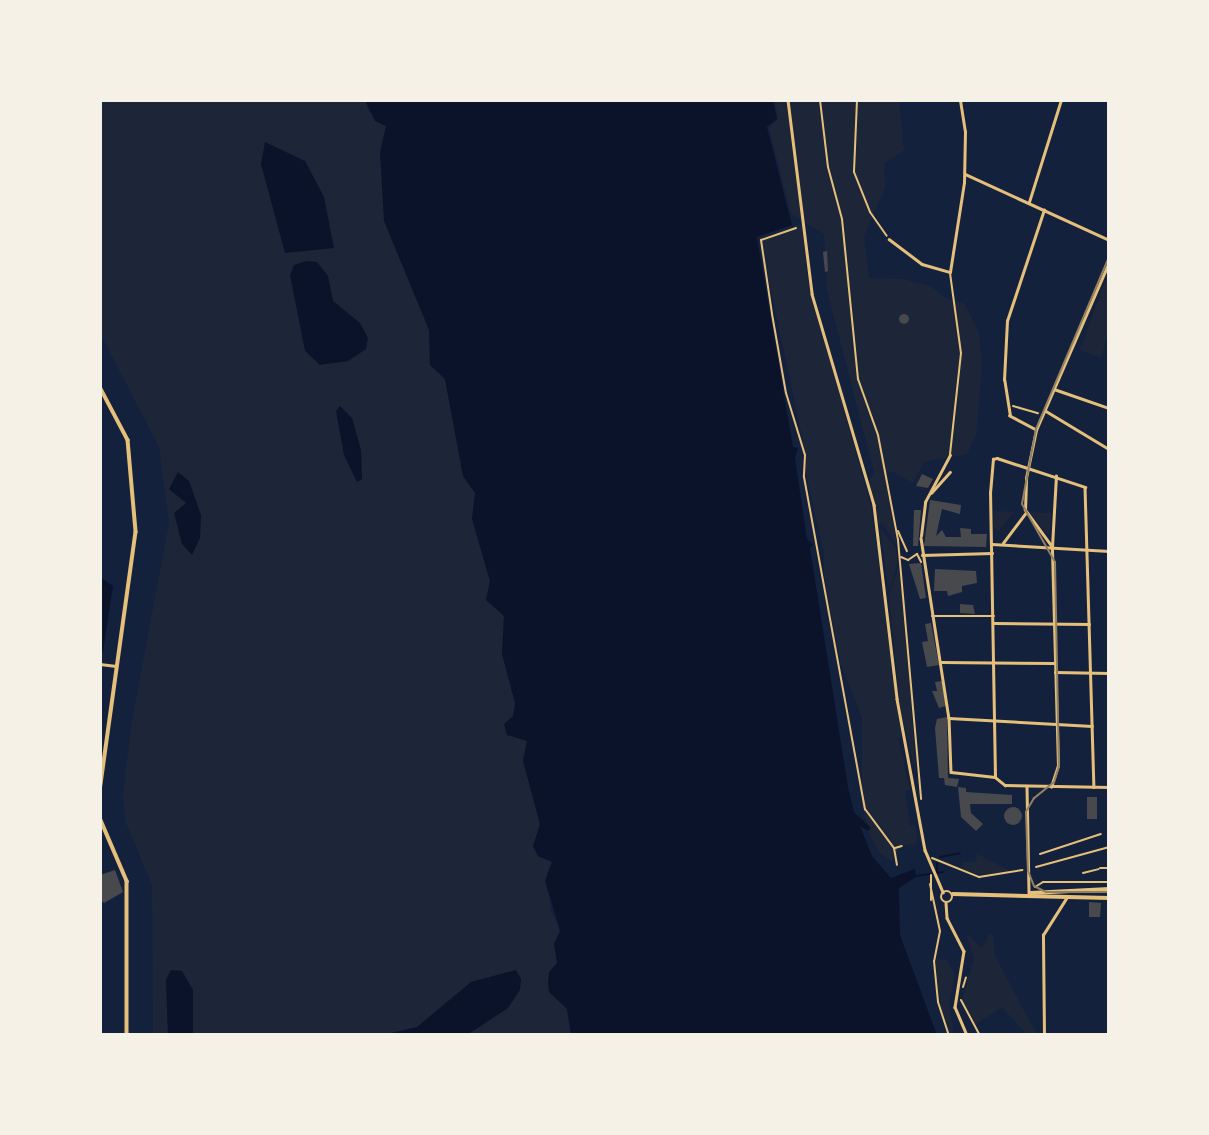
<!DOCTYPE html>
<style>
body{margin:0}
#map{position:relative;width:1209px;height:1135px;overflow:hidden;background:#14213d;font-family:"Space Grotesk",sans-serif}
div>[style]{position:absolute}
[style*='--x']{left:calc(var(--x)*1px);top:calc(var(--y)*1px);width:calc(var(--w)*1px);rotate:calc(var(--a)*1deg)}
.green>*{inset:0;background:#1d2539}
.water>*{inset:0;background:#0b132b}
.stream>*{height:2px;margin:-1px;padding:0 1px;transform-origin:1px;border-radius:1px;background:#0b132b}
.building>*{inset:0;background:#48494c;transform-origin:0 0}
.round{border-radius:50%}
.path>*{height:2px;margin:-1px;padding:0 1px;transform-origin:1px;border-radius:1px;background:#e5c07b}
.pedestrian>*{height:2px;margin:-1px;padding:0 1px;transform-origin:1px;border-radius:1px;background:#e5c07b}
.minor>*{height:2.5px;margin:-1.25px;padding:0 1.25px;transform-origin:1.25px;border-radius:1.25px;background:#e5c07b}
.minor>.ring{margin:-1.25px;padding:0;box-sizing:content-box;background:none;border:2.5px solid #e5c07b;border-radius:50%}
.tertiary>*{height:3.5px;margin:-1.75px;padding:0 1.75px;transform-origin:1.75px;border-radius:1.75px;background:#e5c07b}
.secondary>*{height:3.5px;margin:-1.75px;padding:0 1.75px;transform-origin:1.75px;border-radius:1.75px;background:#e5c07b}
.tram>*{height:2px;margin:-1px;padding:0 1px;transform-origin:1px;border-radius:1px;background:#918062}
span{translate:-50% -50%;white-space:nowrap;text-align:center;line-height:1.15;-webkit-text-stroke:7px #f6f1e7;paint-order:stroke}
.frame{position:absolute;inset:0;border:102px solid #f6f1e7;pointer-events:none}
</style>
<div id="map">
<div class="green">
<i style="clip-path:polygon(100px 100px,365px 100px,369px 112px,386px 126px,380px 153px,404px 264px,429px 330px,430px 365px,445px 379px,463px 476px,475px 493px,472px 519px,490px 581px,486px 600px,504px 616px,502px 654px,515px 703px,517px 735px,527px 741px,523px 761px,540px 824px,537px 839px,552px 862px,547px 872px,551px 911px,560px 931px,554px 944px,557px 963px,549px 972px,567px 1009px,571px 1035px,153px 1035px,152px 885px,126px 823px,123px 796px,131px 726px,169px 523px,159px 447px,100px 333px)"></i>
<i style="clip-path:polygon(775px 100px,899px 100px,904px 150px,884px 164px,885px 188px,864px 236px,869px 278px,903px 279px,930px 286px,946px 298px,965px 304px,979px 333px,982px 364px,976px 435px,967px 454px,924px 462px,913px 483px,892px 471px,885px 474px,897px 546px,882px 523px,879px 526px,869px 482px,874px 472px,827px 290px,824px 234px,791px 214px,769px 128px,778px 118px)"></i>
<i style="clip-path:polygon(802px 224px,808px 281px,871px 507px,902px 737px,898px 738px,910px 790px,905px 791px,910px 826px,915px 825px,917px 837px,917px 843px,901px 846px,892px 862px,880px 853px,871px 837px,862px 805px,862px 718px,841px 665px,824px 576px,824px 553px,805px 470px,806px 456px,760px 238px)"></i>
<i style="clip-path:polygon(1109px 271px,1108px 335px,1101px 358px,1080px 350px)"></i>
<i style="clip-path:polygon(994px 511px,1014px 512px,999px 531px,994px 528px)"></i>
<i style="clip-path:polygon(1029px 512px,1051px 513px,1050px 534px,1046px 533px)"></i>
<i style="clip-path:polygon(880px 528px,896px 548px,898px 562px,889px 592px)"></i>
<i style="clip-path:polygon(899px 566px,906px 623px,916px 776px,900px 705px,889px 595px)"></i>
<i style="clip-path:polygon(977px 854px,1008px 870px,1008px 872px,982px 875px,963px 870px,962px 862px,975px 862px)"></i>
<i style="clip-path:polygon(966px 933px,982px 948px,990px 933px,993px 935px,995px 956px,1037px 1035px,1027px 1035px,1002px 1007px,975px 1025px,962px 999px,974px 959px)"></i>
<i style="clip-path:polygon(946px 959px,955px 974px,949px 1005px,954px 1035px,950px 1035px,941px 1009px,935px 961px)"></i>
</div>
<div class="water">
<i style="clip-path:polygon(365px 100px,773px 100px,777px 119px,767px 127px,792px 225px,757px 237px,793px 447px,798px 448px,795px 458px,807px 539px,813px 545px,810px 548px,848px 787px,854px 812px,871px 828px,868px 831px,860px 826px,872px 856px,891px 878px,915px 869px,916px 877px,899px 888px,900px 935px,937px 1035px,571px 1035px,567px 1009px,549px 992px,548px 984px,549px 972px,557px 963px,554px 944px,560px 931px,545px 881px,552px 862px,538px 856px,533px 846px,540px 824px,523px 761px,527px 741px,507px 735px,504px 724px,513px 716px,515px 703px,502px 654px,504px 616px,486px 600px,490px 581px,472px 519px,475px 493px,463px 476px,445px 379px,430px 365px,429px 330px,384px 221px,380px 153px,386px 126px,375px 121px)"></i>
<i style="clip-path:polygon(265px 142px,305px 161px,324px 197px,334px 248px,285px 253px,261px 164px)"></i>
<i style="clip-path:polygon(306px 261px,317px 262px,328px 276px,333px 301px,360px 323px,368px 338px,366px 349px,348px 361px,320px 365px,305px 351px,290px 275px,294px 265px)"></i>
<i style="clip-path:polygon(340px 406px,352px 418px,361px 450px,362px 479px,357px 482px,344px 455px,336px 411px)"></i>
<i style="clip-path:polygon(178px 472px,189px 481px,201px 515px,200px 538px,192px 555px,182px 544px,174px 513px,186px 503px,169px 489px)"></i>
<i style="clip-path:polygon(100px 577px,113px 586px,103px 652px,100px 652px)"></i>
<i style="clip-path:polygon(171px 970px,182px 971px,193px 990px,193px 1035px,168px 1035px,166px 980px)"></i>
<i style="clip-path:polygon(516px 970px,521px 979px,520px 990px,508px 1008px,467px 1035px,382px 1035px,417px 1027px,471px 982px)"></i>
</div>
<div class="stream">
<i style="--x:940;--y:857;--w:20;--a:-11"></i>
<i style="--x:937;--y:872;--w:9;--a:-90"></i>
<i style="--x:916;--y:876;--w:28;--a:-8"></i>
</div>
<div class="building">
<i style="clip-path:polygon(827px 251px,828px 271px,825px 272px,823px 252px)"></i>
<i class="round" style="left:899px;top:314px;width:10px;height:10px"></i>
<i style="clip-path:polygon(922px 474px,933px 479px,928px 488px,916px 486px)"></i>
<i style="clip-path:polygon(930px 500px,961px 505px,960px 514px,942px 509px,936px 536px,942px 530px,946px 537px,961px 537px,960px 528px,971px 529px,971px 534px,987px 534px,986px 547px,924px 546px)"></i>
<i style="clip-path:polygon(914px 510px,921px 510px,918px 546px,913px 546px)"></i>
<i style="clip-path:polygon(921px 563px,926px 598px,920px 599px,909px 564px)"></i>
<i style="clip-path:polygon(935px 569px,976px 571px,977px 583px,962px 586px,962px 592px,948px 596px,947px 591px,934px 591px)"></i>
<i style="clip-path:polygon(960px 604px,973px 605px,975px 614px,960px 613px)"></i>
<i style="clip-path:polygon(931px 623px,939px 665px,927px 667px,922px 642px,928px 641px,925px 624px)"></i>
<i style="clip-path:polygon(942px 681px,946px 706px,939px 708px,932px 691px,937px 691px,935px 682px)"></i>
<i style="clip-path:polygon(947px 717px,948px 778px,959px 779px,957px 787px,945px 785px,944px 778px,939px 778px,935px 728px,937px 719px)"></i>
<i style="clip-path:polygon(958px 787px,966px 788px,966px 792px,1012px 795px,1012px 804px,970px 804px,971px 813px,983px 824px,976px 831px,961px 817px)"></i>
<i style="left:1087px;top:797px;width:10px;height:22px"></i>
<i class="round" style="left:1004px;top:807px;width:18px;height:18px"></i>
<i style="clip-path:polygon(115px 870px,123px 892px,104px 903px,100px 900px,100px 875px)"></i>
<i style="clip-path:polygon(1089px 902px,1101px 903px,1100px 917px,1089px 917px)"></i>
</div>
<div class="path">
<i style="--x:820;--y:100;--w:67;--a:83.2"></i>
<i style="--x:828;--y:167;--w:54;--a:74.9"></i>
<i style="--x:842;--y:219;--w:161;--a:84.3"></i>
<i style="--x:858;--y:379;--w:59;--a:70.3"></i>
<i style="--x:878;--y:435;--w:107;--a:79.2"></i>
<i style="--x:898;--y:540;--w:260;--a:84.9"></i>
<i style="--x:857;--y:100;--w:72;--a:92.4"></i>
<i style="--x:854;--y:172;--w:43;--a:68.2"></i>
<i style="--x:870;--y:212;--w:29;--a:55"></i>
<i style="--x:796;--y:228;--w:37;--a:161"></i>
<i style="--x:761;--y:240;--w:75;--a:81.5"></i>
<i style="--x:772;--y:314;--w:80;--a:80"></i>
<i style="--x:786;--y:393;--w:65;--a:73"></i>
<i style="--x:805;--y:455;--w:22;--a:93"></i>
<i style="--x:804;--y:477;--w:338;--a:79.6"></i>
<i style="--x:865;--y:809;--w:49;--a:53.4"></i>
<i style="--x:894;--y:848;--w:17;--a:80"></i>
<i style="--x:1013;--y:406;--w:26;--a:16"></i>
<i style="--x:898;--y:531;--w:22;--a:66"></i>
<i style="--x:901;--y:557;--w:8;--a:23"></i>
<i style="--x:908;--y:560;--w:11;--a:-34"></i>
<i style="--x:917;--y:554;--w:9;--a:63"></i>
<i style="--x:895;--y:848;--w:7;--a:-16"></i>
<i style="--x:1040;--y:854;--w:64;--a:-18.2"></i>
<i style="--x:931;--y:875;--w:25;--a:90"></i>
<i style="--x:930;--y:884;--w:48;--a:78"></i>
<i style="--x:940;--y:931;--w:31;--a:101"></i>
<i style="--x:934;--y:961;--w:41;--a:84.4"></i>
<i style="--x:938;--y:1002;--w:35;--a:72"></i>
<i style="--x:1035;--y:887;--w:9;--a:-32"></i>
<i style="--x:1043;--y:882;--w:66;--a:0"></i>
<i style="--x:963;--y:987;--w:10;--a:-73"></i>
<i style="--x:961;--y:1000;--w:40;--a:62"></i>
</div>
<div class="pedestrian">
<i style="--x:950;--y:273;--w:81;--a:82.2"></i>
<i style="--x:961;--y:353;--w:103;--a:96.2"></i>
<i style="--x:932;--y:858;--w:51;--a:22"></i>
<i style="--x:979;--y:877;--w:44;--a:-9.2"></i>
<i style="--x:1036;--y:867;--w:76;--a:-15.3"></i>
<i style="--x:1100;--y:868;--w:7;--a:0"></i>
<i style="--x:1083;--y:873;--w:16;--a:-14"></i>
</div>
<div class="minor">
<i style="--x:788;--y:100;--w:195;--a:82.9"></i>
<i style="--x:812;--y:294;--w:220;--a:73.6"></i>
<i style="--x:874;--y:505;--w:195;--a:83.2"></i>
<i style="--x:897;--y:699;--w:154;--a:79.5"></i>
<i style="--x:925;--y:850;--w:46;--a:66.8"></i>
<i style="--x:965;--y:174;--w:158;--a:24.6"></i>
<i style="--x:1029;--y:202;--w:107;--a:-72.6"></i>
<i style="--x:889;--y:239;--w:41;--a:37.1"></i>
<i style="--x:922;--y:264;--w:29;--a:16"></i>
<i style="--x:950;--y:272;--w:90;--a:-81.1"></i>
<i style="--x:964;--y:183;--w:51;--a:-88.9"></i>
<i style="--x:965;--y:132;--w:32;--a:-99"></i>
<i style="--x:1054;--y:389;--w:58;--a:19.1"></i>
<i style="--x:1046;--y:411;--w:74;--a:31.1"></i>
<i style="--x:1036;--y:430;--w:30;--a:-152"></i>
<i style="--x:1010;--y:416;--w:36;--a:-99"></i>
<i style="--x:1004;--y:380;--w:59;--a:-87.1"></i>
<i style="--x:1007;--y:321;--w:117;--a:-71.6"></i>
<i style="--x:931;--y:493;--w:28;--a:-48"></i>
<i style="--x:921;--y:536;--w:34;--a:-83"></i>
<i style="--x:925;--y:502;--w:53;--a:-62"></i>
<i style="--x:921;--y:538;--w:182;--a:81.2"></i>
<i style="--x:949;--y:718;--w:54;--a:87.9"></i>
<i style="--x:951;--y:772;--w:44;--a:6.5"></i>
<i style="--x:1003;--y:543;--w:38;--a:-53"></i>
<i style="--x:992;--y:544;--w:117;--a:3.4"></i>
<i style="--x:1052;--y:547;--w:46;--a:-126.1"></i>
<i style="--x:1025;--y:510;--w:32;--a:-88"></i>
<i style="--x:1026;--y:478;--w:49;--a:-78.2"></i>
<i style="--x:1036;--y:430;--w:183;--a:-66.5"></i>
<i style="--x:922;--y:555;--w:70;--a:-1.6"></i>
<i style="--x:932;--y:616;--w:62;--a:0"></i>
<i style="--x:994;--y:623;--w:95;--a:0.6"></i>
<i style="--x:941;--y:662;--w:112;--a:0.5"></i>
<i style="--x:100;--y:664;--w:16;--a:7"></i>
<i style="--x:1055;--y:672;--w:54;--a:1.1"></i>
<i style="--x:949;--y:718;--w:143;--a:3.2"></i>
<i style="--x:995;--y:777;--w:284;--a:-91"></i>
<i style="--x:990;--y:493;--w:34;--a:-85"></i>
<i style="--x:993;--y:459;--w:4;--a:-14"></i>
<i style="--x:997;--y:458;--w:93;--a:18.2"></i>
<i style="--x:1085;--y:487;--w:300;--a:88.3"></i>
<i style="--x:995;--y:777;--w:13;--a:39"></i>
<i style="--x:1005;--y:785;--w:104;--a:1.1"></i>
<i style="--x:1027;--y:787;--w:107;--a:88.9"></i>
<i style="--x:1051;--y:787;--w:22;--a:-72"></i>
<i style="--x:1058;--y:766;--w:219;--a:-91.6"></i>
<i style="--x:1052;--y:547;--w:71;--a:-86.8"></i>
<i class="ring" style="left:941px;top:891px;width:9.5px;height:9.5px"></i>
<i style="--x:946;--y:903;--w:15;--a:86"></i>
<i style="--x:947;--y:918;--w:37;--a:63"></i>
<i style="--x:964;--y:951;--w:57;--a:99.1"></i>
<i style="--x:955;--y:1007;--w:30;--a:67"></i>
<i style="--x:1044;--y:1035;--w:100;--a:-90.6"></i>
<i style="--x:1043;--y:935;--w:45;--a:-57.7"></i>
</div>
<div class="tertiary">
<i style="--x:1031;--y:893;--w:78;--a:-2.9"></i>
<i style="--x:953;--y:894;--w:156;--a:1.5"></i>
</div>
<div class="secondary">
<i style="--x:100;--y:387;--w:60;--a:62.2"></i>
<i style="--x:128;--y:440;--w:92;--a:85"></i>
<i style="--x:136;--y:532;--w:262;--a:97.9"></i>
<i style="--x:100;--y:818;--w:69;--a:66.8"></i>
<i style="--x:127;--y:881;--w:154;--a:90"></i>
</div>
<div class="tram">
<i style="--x:1109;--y:257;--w:187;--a:113"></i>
<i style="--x:1036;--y:429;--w:76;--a:100.6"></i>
<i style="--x:1022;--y:504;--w:67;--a:60.4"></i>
<i style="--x:1055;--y:562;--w:204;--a:88.9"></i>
<i style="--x:1059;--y:766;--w:17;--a:107"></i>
<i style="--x:1054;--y:782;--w:26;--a:141"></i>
<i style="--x:1034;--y:798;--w:16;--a:120"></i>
<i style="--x:1026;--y:812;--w:59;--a:88.1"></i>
<i style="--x:1028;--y:871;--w:16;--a:68"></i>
<i style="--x:1034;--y:886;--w:13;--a:27"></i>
<i style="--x:1046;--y:892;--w:63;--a:0"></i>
</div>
<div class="frame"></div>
</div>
